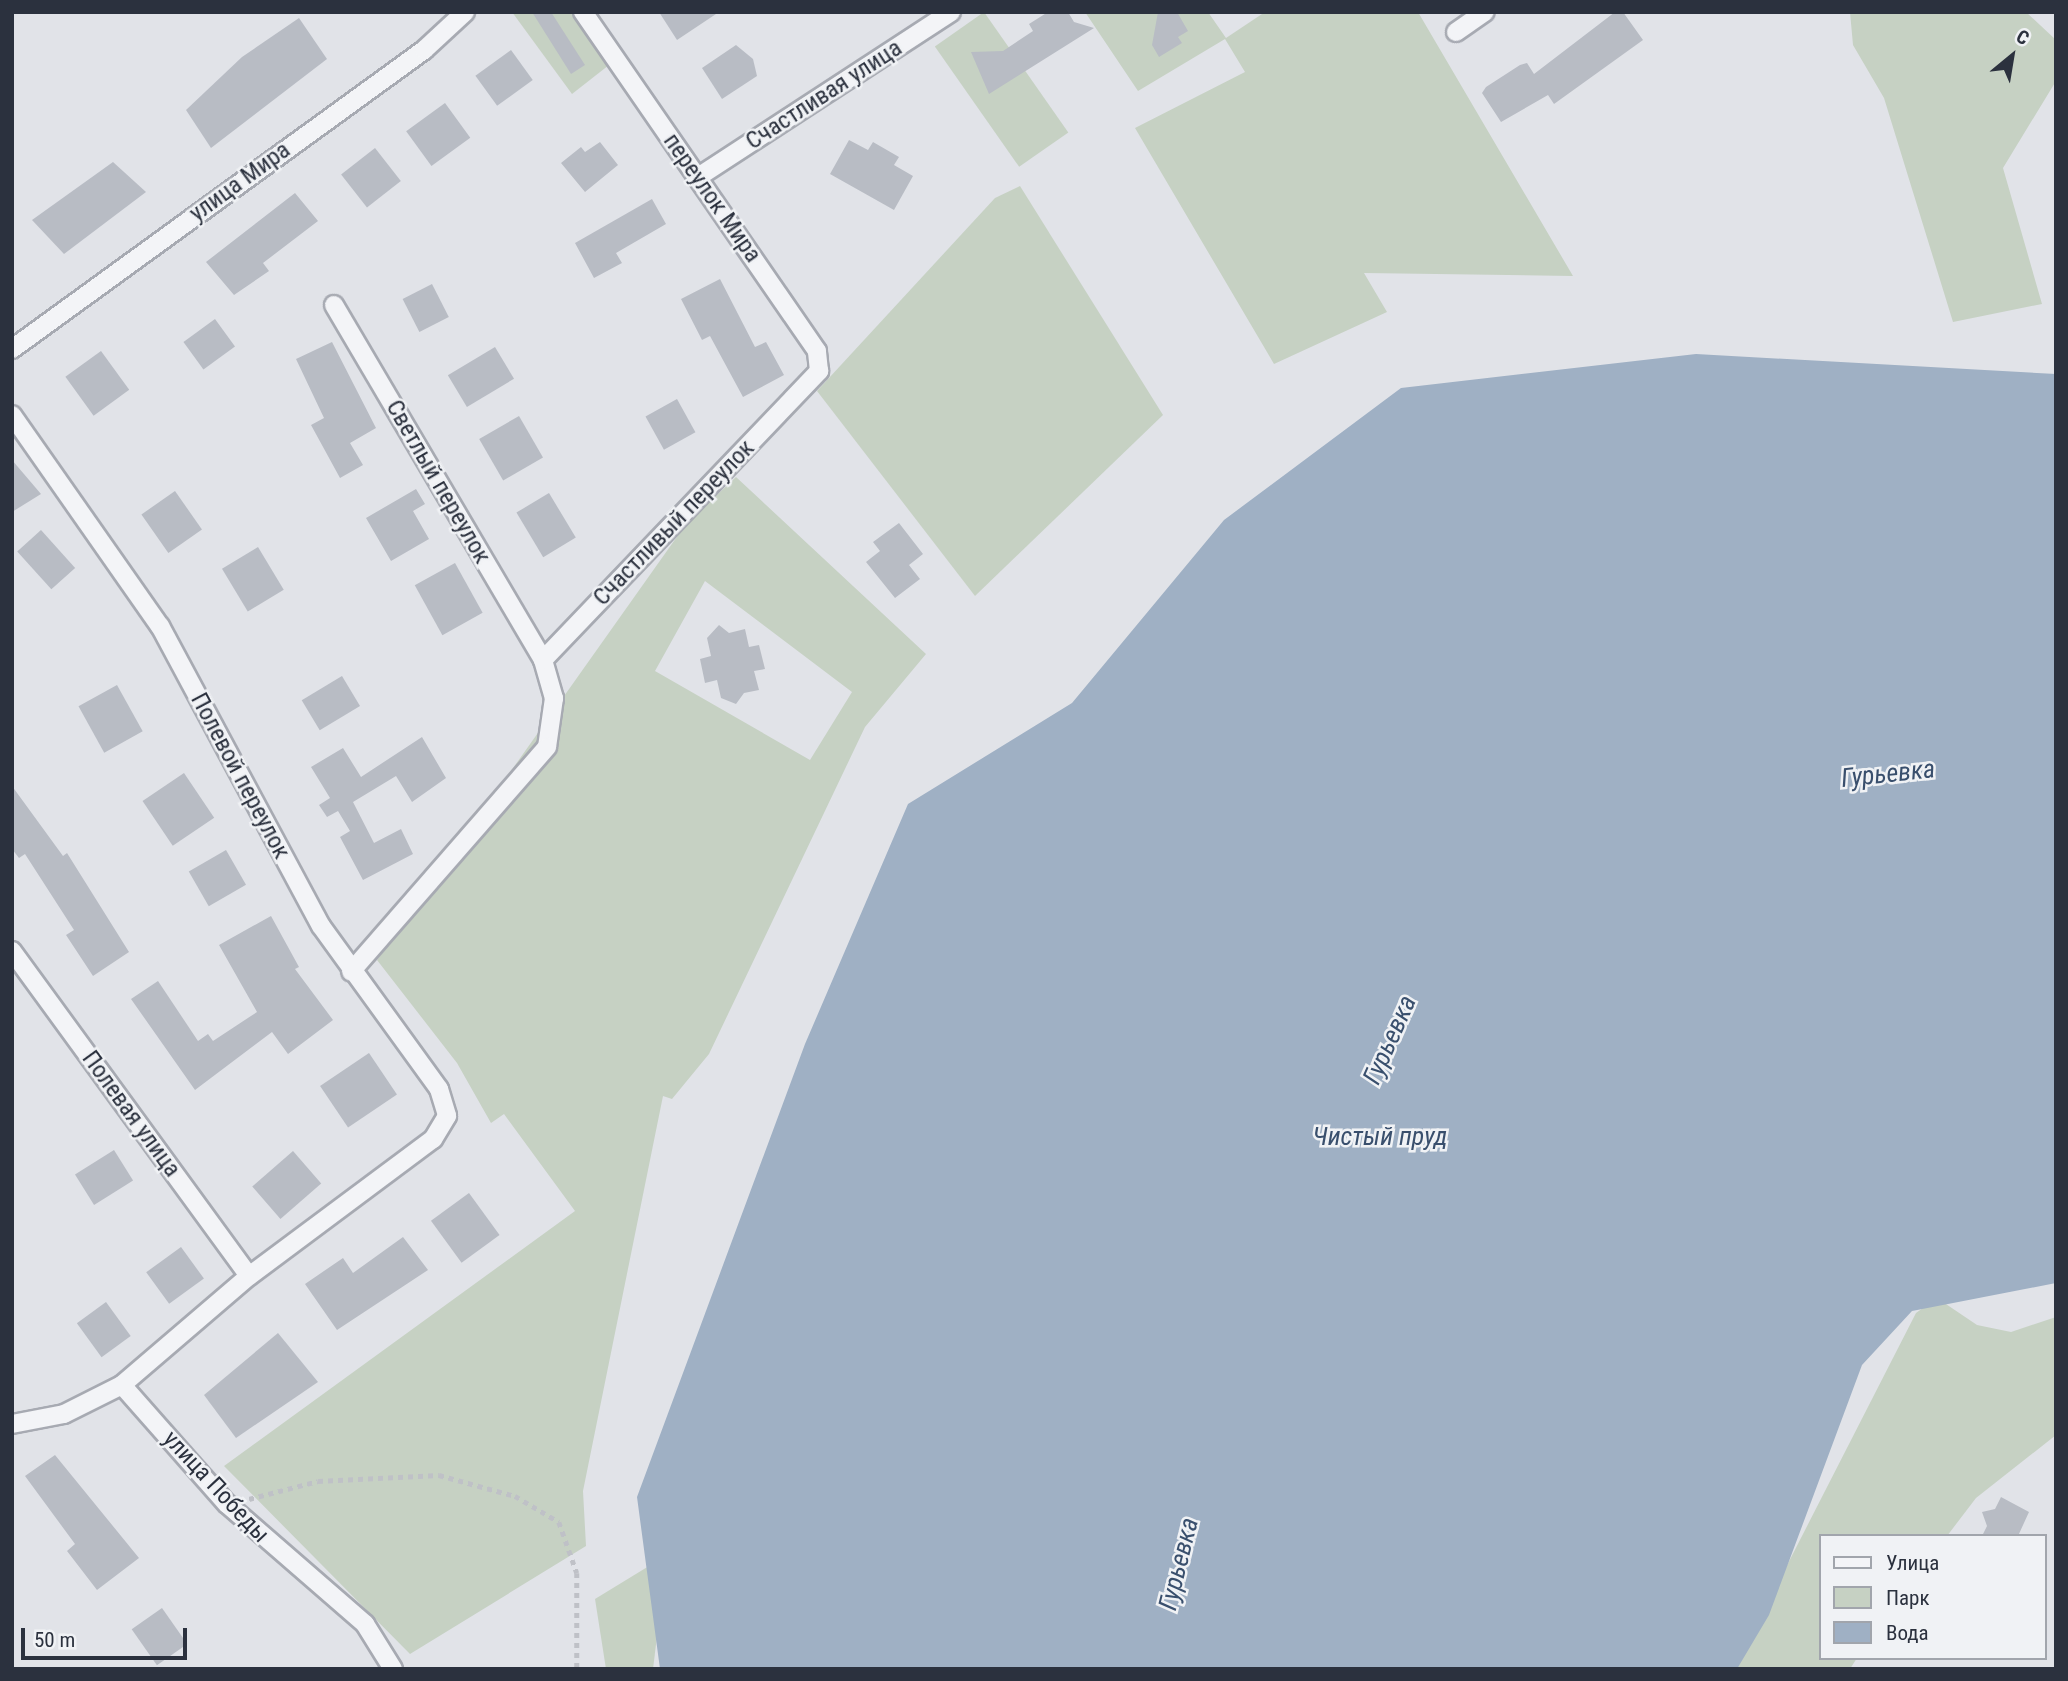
<!DOCTYPE html>
<meta charset="utf-8">
<style>
body{margin:0}
#map{position:relative;width:2068px;height:1681px;overflow:hidden;background:#e1e3e8;font-family:"Roboto Condensed",sans-serif}
div>[style]{position:absolute}
[style*='--x']{left:calc(var(--x)*1px);top:calc(var(--y)*1px);width:calc(var(--w)*1px);rotate:calc(var(--a)*1deg)}
.green>*{inset:0;background:#c6d1c3;transform-origin:0 0}
.water>*{inset:0;background:#9fb0c4}
.building>*{inset:0;background:#b8bcc4;transform-origin:0 0}
.path>*{height:4.5px;margin-top:-2.25px;transform-origin:0;background:repeating-linear-gradient(90deg,#bfc1c7 0 5px,transparent 0 10px)}
.roads{filter:drop-shadow(2px 0 #a7aab2) drop-shadow(-2px 0 #a7aab2) drop-shadow(0 2px #a7aab2) drop-shadow(0 -2px #a7aab2)}
.minor>*{height:18px;margin:-9px;padding:0 9px;transform-origin:9px;border-radius:9px;background:#f3f4f7}
span{translate:-50% -50%;white-space:nowrap;text-align:center;line-height:1.15;-webkit-text-stroke:5px #f0f2f5;paint-order:stroke}
.street-label{font-size:24px;color:#2b313e}
.water-label{font-size:26px;color:#394f6d;font-style:italic}
.frame{position:absolute;inset:0;border:14px solid #2b313e;pointer-events:none}
.legend{position:absolute;left:1819px;top:1534px;width:228px;height:126px;box-sizing:border-box;background:#f0f2f5;border:2px solid #a1a5ac;margin:0;padding:9px 12px;list-style:none;font-size:21px;color:#2b313e}
.legend li{display:flex;align-items:center;gap:14px;height:35px}
.legend b{width:35px;border:2px solid #a1a5ac}
.north{position:absolute;left:1977px;top:21px;width:70px;height:70px;-webkit-text-stroke:5px #f0f2f5;paint-order:stroke;rotate:30deg;font-size:19px;font-weight:700;line-height:28px;text-align:center;color:#2b313e}
.north::after{content:'';display:block;margin:auto;width:24px;height:32px;background:#2b313e;clip-path:polygon(50% 0,100% 100%,50% 72%,0 100%)}
.scale{position:absolute;left:21px;top:1628px;width:166px;height:32px;box-sizing:border-box;border:4px solid #2b313e;border-top:0;padding-left:9px;font-size:21px;line-height:24px;white-space:nowrap;color:#2b313e;-webkit-text-stroke:5px #f0f2f5;paint-order:stroke}
</style>
<div id="map">
<div class="green">
<i style="clip-path:polygon(512px 12px,575px 12px,609px 65px,572px 94px)"></i>
<i style="left:984px;top:12px;width:147px;height:60px;rotate:55deg"></i>
<i style="clip-path:polygon(1085px 12px,1208px 12px,1226px 38px,1265px 12px,1418px 12px,1573px 276px,1364px 273px,1387px 312px,1274px 364px,1135px 128px,1245px 72px,1225px 39px,1138px 91px)"></i>
<i style="clip-path:polygon(1850px 12px,2026px 12px,2056px 40px,2056px 81px,2003px 168px,2042px 304px,1953px 322px,1884px 98px,1853px 45px)"></i>
<i style="clip-path:polygon(1020px 186px,1163px 415px,975px 596px,817px 391px,995px 198px)"></i>
<i style="clip-path:polygon(evenodd,736px 477px,926px 654px,865px 727px,709px 1054px,672px 1099px,663px 1096px,583px 1491px,586px 1546px,410px 1654px,224px 1466px,575px 1211px,504px 1114px,491px 1123px,457px 1063px,377px 960px,686px 524px,736px 477px,705px 581px,852px 692px,810px 760px,655px 671px,705px 581px)"></i>
<i style="clip-path:polygon(1937px 1298px,1977px 1325px,2011px 1332px,2056px 1317px,2056px 1435px,1976px 1498px,1947px 1536px,1821px 1536px,1821px 1658px,1857px 1658px,1850px 1669px,1734px 1669px,1916px 1313px)"></i>
<i style="clip-path:polygon(667px 1555px,653px 1669px,606px 1669px,595px 1599px)"></i>
</div>
<div class="water">
<i style="clip-path:polygon(1696px 354px,2056px 374px,2056px 1283px,1912px 1311px,1862px 1365px,1769px 1615px,1737px 1669px,660px 1669px,637px 1497px,805px 1044px,908px 804px,1072px 703px,1224px 520px,1401px 388px)"></i>
</div>
<div class="building">
<i style="clip-path:polygon(532px 12px,551px 12px,585px 65px,571px 74px)"></i>
<i style="clip-path:polygon(659px 12px,719px 12px,677px 40px)"></i>
<i style="clip-path:polygon(1048px 12px,1068px 12px,1074px 22px,1094px 28px,989px 94px,971px 52px,1003px 51px,1033px 31px,1029px 24px)"></i>
<i style="clip-path:polygon(1158px 12px,1177px 12px,1188px 31px,1178px 37px,1182px 43px,1159px 57px,1152px 45px)"></i>
<i style="clip-path:polygon(1615px 12px,1623px 12px,1643px 40px,1554px 104px,1548px 95px,1501px 122px,1482px 93px,1486px 87px,1520px 65px,1527px 63px,1534px 74px)"></i>
<i style="clip-path:polygon(299px 18px,327px 59px,211px 148px,186px 110px,242px 57px)"></i>
<i style="clip-path:polygon(736px 45px,753px 59px,757px 76px,722px 99px,702px 68px)"></i>
<i style="left:511px;top:50px;width:37px;height:44px;rotate:54deg"></i>
<i style="left:445px;top:103px;width:43px;height:48px;rotate:54deg"></i>
<i style="clip-path:polygon(849px 140px,868px 150px,873px 142px,899px 157px,894px 165px,913px 176px,894px 210px,830px 174px)"></i>
<i style="clip-path:polygon(600px 142px,618px 165px,585px 192px,561px 163px,581px 147px,585px 152px)"></i>
<i style="left:375px;top:148px;width:42px;height:43px;rotate:52deg"></i>
<i style="clip-path:polygon(113px 162px,146px 192px,64px 254px,32px 220px)"></i>
<i style="clip-path:polygon(295px 193px,318px 221px,263px 263px,269px 271px,234px 295px,206px 262px)"></i>
<i style="clip-path:polygon(652px 199px,666px 224px,616px 253px,622px 263px,594px 278px,575px 243px)"></i>
<i style="clip-path:polygon(720px 279px,755px 347px,766px 342px,784px 375px,743px 397px,710px 336px,702px 340px,681px 299px)"></i>
<i style="left:432px;top:284px;width:37px;height:33px;rotate:63deg"></i>
<i style="left:215px;top:319px;width:34px;height:39px;rotate:54deg"></i>
<i style="clip-path:polygon(332px 342px,376px 428px,350px 443px,363px 465px,340px 478px,311px 425px,324px 418px,296px 359px)"></i>
<i style="left:495px;top:347px;width:37px;height:55px;rotate:59deg"></i>
<i style="left:101px;top:351px;width:48px;height:44px;rotate:54deg"></i>
<i style="left:677px;top:399px;width:38px;height:36px;rotate:61deg"></i>
<i style="left:519px;top:416px;width:48px;height:46px;rotate:60deg"></i>
<i style="clip-path:polygon(12px 460px,41px 494px,12px 512px)"></i>
<i style="clip-path:polygon(416px 489px,425px 504px,413px 511px,429px 539px,391px 561px,366px 518px)"></i>
<i style="left:175px;top:491px;width:47px;height:41px;rotate:55deg"></i>
<i style="left:549px;top:493px;width:52px;height:38px;rotate:59deg"></i>
<i style="clip-path:polygon(899px 523px,923px 554px,909px 565px,920px 579px,895px 598px,866px 562px,880px 551px,873px 542px)"></i>
<i style="left:41px;top:530px;width:51px;height:32px;rotate:48deg"></i>
<i style="left:258px;top:547px;width:50px;height:42px;rotate:59deg"></i>
<i style="left:455px;top:563px;width:57px;height:46px;rotate:61deg"></i>
<i style="clip-path:polygon(719px 625px,729px 633px,745px 629px,749px 647px,759px 645px,765px 669px,754px 671px,759px 690px,744px 693px,736px 704px,721px 698px,717px 680px,705px 683px,700px 659px,711px 656px,707px 638px)"></i>
<i style="left:342px;top:676px;width:35px;height:47px;rotate:59deg"></i>
<i style="left:117px;top:685px;width:53px;height:44px;rotate:61deg"></i>
<i style="clip-path:polygon(422px 737px,446px 778px,412px 802px,396px 776px,353px 802px,374px 843px,401px 829px,413px 854px,363px 880px,340px 837px,350px 831px,338px 811px,327px 817px,319px 805px,330px 798px,311px 767px,343px 748px,361px 777px)"></i>
<i style="left:184px;top:773px;width:54px;height:50px;rotate:56deg"></i>
<i style="clip-path:polygon(12px 786px,63px 856px,67px 853px,129px 952px,93px 976px,66px 935px,74px 930px,25px 854px,19px 858px,12px 849px)"></i>
<i style="left:226px;top:850px;width:40px;height:43px;rotate:60deg"></i>
<i style="clip-path:polygon(271px 916px,299px 967px,295px 969px,333px 1020px,288px 1054px,272px 1032px,195px 1090px,131px 999px,158px 981px,198px 1041px,208px 1034px,213px 1041px,257px 1012px,219px 945px)"></i>
<i style="left:369px;top:1053px;width:50px;height:59px;rotate:56deg"></i>
<i style="left:114px;top:1150px;width:36px;height:46px;rotate:58deg"></i>
<i style="left:293px;top:1151px;width:43px;height:54px;rotate:49deg"></i>
<i style="left:469px;top:1193px;width:52px;height:47px;rotate:54deg"></i>
<i style="clip-path:polygon(403px 1237px,428px 1270px,337px 1330px,305px 1284px,343px 1258px,353px 1273px)"></i>
<i style="left:181px;top:1247px;width:39px;height:43px;rotate:54deg"></i>
<i style="left:106px;top:1302px;width:42px;height:36px;rotate:54deg"></i>
<i style="clip-path:polygon(278px 1333px,318px 1382px,236px 1438px,204px 1395px)"></i>
<i style="clip-path:polygon(55px 1455px,139px 1558px,97px 1590px,67px 1551px,75px 1544px,25px 1476px)"></i>
<i style="clip-path:polygon(2001px 1497px,2029px 1512px,2018px 1536px,1982px 1536px,1987px 1526px,1982px 1512px,1995px 1509px)"></i>
<i style="left:162px;top:1608px;width:44px;height:37px;rotate:55deg"></i>
</div>
<div class="path">
<i style="--x:249;--y:1499;--w:71;--a:-14.6"></i>
<i style="--x:318;--y:1481;--w:121;--a:-2.8"></i>
<i style="--x:439;--y:1475;--w:79;--a:15.4"></i>
<i style="--x:515;--y:1496;--w:51;--a:30.6"></i>
<i style="--x:559;--y:1522;--w:54;--a:70.6"></i>
<i style="--x:577;--y:1573;--w:96;--a:90"></i>
</div>
<div class="roads">
<div class="minor">
<i style="--x:1456;--y:32;--w:35;--a:-35"></i>
<i style="--x:698;--y:177;--w:302;--a:-33.1"></i>
<i style="--x:334;--y:305;--w:412;--a:59.5"></i>
<i style="--x:543;--y:660;--w:40;--a:74"></i>
<i style="--x:554;--y:698;--w:49;--a:98.1"></i>
<i style="--x:547;--y:747;--w:298;--a:131.1"></i>
<i style="--x:12;--y:349;--w:509;--a:-35.97"></i>
<i style="--x:424;--y:50;--w:56;--a:-42.8"></i>
<i style="--x:12;--y:415;--w:258;--a:55"></i>
<i style="--x:160;--y:626;--w:340;--a:61.8"></i>
<i style="--x:321;--y:926;--w:201;--a:54.1"></i>
<i style="--x:439;--y:1089;--w:28;--a:73"></i>
<i style="--x:447;--y:1116;--w:27;--a:121"></i>
<i style="--x:433;--y:1139;--w:229;--a:143.3"></i>
<i style="--x:249;--y:1276;--w:167;--a:139.4"></i>
<i style="--x:543;--y:660;--w:400;--a:-46.3"></i>
<i style="--x:819;--y:371;--w:20;--a:-96"></i>
<i style="--x:817;--y:351;--w:412;--a:-124.6"></i>
<i style="--x:12;--y:951;--w:402;--a:53.9"></i>
<i style="--x:12;--y:1424;--w:53;--a:-10.9"></i>
<i style="--x:64;--y:1414;--w:65;--a:-26.6"></i>
<i style="--x:122;--y:1385;--w:159;--a:48.6"></i>
<i style="--x:227;--y:1504;--w:183;--a:41"></i>
<i style="--x:365;--y:1624;--w:53;--a:58.1"></i>
</div>
</div>
<div class="street-label">
<span style="left:824px;top:95px;rotate:-33deg">Счастливая улица</span>
<span style="left:240px;top:182px;rotate:-36deg">улица Мира</span>
<span style="left:712px;top:198px;rotate:55deg">переулок Мира</span>
<span style="left:438px;top:482px;rotate:60deg">Светлый переулок</span>
<span style="left:674px;top:523px;rotate:-46deg">Счастливый переулок</span>
<span style="left:240px;top:776px;rotate:62deg">Полевой переулок</span>
<span style="left:131px;top:1114px;rotate:54deg">Полевая улица</span>
<span style="left:216px;top:1487px;rotate:47deg">улица Победы</span>
</div>
<div class="water-label">
<span style="left:1888px;top:774px;rotate:-6deg">Гурьевка</span>
<span style="left:1390px;top:1040px;rotate:-66deg">Гурьевка</span>
<span style="left:1380px;top:1137px">Чистый пруд</span>
<span style="left:1179px;top:1564px;rotate:-76deg">Гурьевка</span>
</div>
<div class="frame"></div>
<ul class="legend">
<li><b style="height:9px;background:#f3f4f7"></b>Улица</li>
<li><b style="height:19px;background:#c6d1c3"></b>Парк</li>
<li><b style="height:19px;background:#9fb0c4"></b>Вода</li>
</ul>
<div class="north">С</div>
<div class="scale">50 m</div>
</div>
